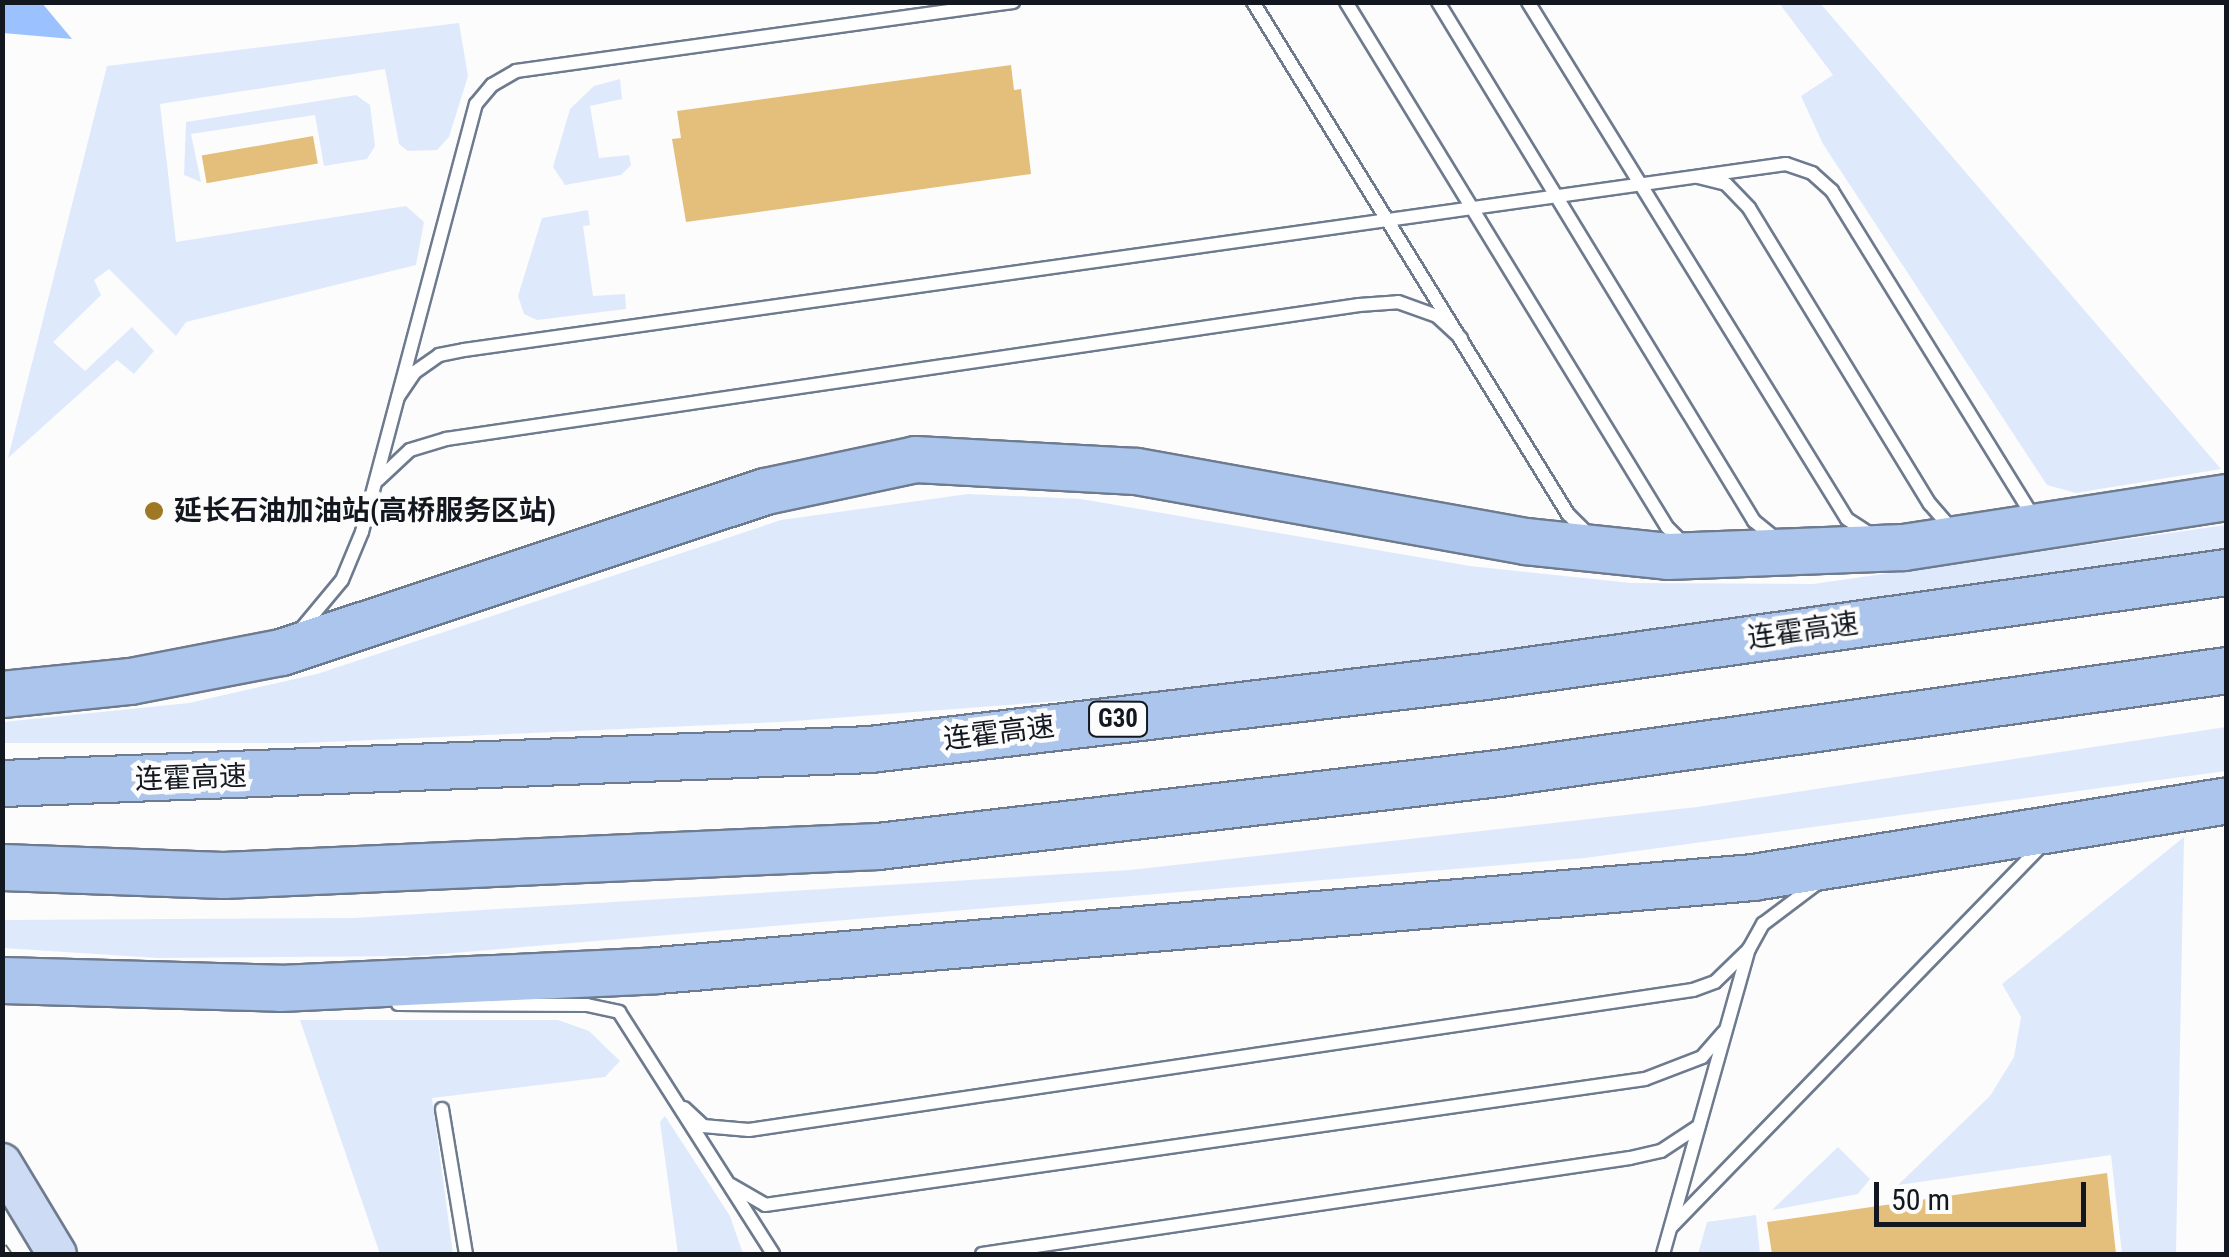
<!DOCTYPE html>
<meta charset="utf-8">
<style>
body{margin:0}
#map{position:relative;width:2229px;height:1257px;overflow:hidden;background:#fcfcfc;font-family:"Roboto Condensed","Noto Sans SC",sans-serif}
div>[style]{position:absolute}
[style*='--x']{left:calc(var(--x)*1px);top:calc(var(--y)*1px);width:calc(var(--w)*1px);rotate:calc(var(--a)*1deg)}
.green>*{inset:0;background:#deeafc}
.forest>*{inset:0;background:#9bc2fe}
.building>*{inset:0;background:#e3bf7b;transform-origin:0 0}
.roads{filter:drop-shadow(2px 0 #6e7b8f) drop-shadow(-2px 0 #6e7b8f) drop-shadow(0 2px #6e7b8f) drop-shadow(0 -2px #6e7b8f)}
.lane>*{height:12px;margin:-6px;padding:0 6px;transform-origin:6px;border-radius:6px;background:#fff}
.primary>*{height:38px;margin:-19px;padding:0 19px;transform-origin:19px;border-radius:19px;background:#cddcf4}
.highway>*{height:45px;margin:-22.5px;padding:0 22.5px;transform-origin:22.5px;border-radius:22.5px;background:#acc5ec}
.rail>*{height:11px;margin-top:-5.5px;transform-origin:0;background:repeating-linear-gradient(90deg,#fcfcfc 0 22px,#73767b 0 44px);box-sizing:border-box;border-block:2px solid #73767b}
.dots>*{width:28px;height:28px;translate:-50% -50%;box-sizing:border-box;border:5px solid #fcfcfc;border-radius:50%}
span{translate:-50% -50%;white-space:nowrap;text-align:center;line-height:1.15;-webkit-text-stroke:9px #fcfcfc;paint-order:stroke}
.shield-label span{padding:2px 8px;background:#fcfcfc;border:2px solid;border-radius:8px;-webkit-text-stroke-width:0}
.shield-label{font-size:25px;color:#131820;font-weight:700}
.poi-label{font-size:28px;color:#131820;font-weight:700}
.left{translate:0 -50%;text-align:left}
.street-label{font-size:28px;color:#131820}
.frame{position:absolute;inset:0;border:5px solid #131820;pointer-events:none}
.scale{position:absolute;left:1874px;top:1182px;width:212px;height:45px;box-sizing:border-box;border:5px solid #131820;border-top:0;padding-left:12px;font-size:30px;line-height:35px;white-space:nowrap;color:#131820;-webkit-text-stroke:8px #fcfcfc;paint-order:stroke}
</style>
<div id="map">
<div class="green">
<i style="clip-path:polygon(1779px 3px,1820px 3px,2221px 469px,2076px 493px,2047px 485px,1823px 144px,1801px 96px,1833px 75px)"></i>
<i style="clip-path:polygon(459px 23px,468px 76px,449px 137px,437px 150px,408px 151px,399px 144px,385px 69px,160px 104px,176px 242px,406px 206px,424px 222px,416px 265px,186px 322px,176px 336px,109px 269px,94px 280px,101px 295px,53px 342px,85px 371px,132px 327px,154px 351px,134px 374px,117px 360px,8px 458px,107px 66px)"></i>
<i style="clip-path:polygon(620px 79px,622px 99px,590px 106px,599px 158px,629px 155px,631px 165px,621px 175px,565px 185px,553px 167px,570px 109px,594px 86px)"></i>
<i style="clip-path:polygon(356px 95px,370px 105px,375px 146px,367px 159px,324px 166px,315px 115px,191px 134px,201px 182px,184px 175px,186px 122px)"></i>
<i style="clip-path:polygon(588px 210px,590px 225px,583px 226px,593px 296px,625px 294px,626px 309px,537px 320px,524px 314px,518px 296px,542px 218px)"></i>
<i style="clip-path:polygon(968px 494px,1081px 499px,1470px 566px,1631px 583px,1813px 584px,2226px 525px,2226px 551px,1522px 654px,1100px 698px,781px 722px,305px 743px,3px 743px,3px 722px,189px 703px,317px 674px,781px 520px)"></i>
<i style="clip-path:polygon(2226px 727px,2226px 771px,1585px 858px,417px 956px,158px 958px,3px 948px,3px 920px,354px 918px,1130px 870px,1697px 807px)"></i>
<i style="clip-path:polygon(2184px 837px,2176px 1254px,2122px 1254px,2111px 1155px,1898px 1185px,1990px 1096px,2014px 1057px,2021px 1017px,2002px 984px)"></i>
<i style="clip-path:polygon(300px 1020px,558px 1020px,589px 1031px,620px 1061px,605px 1077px,432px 1098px,453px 1254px,380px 1254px)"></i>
<i style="clip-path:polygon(665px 1116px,730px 1216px,743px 1254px,678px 1254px,660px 1122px)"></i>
<i style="clip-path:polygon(1838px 1147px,1870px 1179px,1858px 1194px,1772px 1210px)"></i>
<i style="clip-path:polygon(1756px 1215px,1760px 1254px,1698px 1254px,1707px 1222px)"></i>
</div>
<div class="forest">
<i style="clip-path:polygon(2px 3px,42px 3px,72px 39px,3px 33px)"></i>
</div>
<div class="building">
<i style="clip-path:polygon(1011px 65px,1014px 90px,1021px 89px,1031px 174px,686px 222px,672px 139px,681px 138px,677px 111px)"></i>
<i style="left:313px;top:136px;width:28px;height:113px;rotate:80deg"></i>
<i style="clip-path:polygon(2107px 1173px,2116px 1254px,1772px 1254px,1767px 1222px)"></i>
</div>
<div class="roads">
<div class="lane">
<i style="--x:1253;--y:2;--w:601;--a:58.4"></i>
<i style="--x:1568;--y:514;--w:27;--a:45"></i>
<i style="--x:1346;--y:2;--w:615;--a:58.56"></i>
<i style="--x:1667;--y:527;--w:23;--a:45"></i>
<i style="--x:1438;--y:2;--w:608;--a:58.66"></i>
<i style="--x:1754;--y:521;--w:27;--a:39"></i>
<i style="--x:1528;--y:2;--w:607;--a:58.32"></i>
<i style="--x:1847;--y:519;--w:30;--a:33"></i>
<i style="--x:1698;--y:177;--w:29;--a:14"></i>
<i style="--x:1726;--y:184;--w:33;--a:46"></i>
<i style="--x:1749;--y:208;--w:347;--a:58.6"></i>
<i style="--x:1930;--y:504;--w:35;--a:49"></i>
<i style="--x:398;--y:397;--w:30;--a:-56"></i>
<i style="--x:415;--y:372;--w:29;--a:-35"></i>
<i style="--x:439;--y:355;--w:25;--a:-11"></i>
<i style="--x:464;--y:350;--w:1335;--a:-8.01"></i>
<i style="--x:1786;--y:164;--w:28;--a:19"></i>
<i style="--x:1812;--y:173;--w:27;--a:42"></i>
<i style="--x:1832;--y:191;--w:387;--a:58.3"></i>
<i style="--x:378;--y:480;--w:44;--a:-43.2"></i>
<i style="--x:410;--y:450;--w:38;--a:-17"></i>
<i style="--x:446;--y:439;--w:923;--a:-8.35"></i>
<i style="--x:1359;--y:305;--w:39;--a:-4"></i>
<i style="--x:1398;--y:302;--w:41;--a:19.7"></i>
<i style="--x:1437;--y:316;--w:33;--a:43"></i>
<i style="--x:302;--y:628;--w:62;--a:-50.2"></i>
<i style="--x:342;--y:580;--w:52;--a:-67.4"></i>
<i style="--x:362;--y:532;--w:443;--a:-75.1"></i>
<i style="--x:476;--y:104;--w:25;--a:-50"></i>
<i style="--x:492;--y:85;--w:28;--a:-30"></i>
<i style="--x:516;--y:71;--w:502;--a:-7.9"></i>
<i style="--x:398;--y:1004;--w:189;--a:0.3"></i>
<i style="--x:587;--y:1005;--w:33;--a:12"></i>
<i style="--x:619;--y:1012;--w:287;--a:57.5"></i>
<i style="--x:684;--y:1108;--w:26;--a:43"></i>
<i style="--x:703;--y:1126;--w:46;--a:5"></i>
<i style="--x:749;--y:1130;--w:954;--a:-8.44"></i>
<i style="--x:1693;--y:990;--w:23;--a:-20"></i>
<i style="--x:1715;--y:982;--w:47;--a:-44.1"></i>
<i style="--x:442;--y:1109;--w:147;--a:80.6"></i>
<i style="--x:731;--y:1185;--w:39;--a:30"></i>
<i style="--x:765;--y:1205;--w:889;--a:-8.15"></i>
<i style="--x:1645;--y:1079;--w:61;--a:-21.1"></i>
<i style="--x:1702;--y:1057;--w:33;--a:-49"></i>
<i style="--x:1671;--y:1227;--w:533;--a:-45.84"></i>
<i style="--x:982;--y:1254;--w:655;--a:-8.43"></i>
<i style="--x:1630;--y:1158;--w:32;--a:-13"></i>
<i style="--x:1661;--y:1151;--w:45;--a:-33.3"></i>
<i style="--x:1663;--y:1254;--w:317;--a:-74.3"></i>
<i style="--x:1749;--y:949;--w:29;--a:-61"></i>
<i style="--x:1763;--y:924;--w:66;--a:-37"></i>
</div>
<div class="primary">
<i style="--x:2;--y:1163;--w:106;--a:58.9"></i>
</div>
<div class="highway">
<i style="--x:2;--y:694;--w:129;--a:-5.8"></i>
<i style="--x:130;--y:681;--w:154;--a:-10.9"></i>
<i style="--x:281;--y:652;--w:510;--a:-18.4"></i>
<i style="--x:765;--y:491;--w:153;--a:-12"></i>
<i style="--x:915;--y:459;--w:221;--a:3.1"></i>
<i style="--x:1136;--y:471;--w:395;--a:10.2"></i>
<i style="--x:1525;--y:541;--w:143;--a:6"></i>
<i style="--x:1667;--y:556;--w:236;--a:-2.2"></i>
<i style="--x:1903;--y:547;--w:327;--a:-8.8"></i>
<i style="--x:2;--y:783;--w:869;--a:-2.24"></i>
<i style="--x:870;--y:749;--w:619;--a:-6.77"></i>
<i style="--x:1485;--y:676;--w:748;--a:-7.99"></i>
<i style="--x:2;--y:867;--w:221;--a:2.1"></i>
<i style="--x:223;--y:875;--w:656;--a:-2.54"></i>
<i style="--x:878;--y:846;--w:624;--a:-6.72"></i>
<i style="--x:1498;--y:773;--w:735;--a:-8.05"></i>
<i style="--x:2;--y:980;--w:278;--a:1.6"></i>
<i style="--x:280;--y:988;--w:377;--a:-2.7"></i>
<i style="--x:657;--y:970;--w:1100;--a:-4.85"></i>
<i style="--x:1753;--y:877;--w:479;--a:-9.2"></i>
</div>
</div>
<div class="rail">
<i style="--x:2;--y:1247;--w:9;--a:54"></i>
</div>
<div class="dots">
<i style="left:154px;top:511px;background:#9f7825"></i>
</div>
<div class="shield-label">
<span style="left:1118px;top:719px">G30</span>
</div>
<div class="poi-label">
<span class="left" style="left:174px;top:511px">延长石油加油站(高桥服务区站)</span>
</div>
<div class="street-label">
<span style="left:1803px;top:631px;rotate:-8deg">连霍高速</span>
<span style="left:999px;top:733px;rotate:-7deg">连霍高速</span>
<span style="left:191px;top:778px;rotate:-2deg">连霍高速</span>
</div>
<div class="frame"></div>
<div class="scale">50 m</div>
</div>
